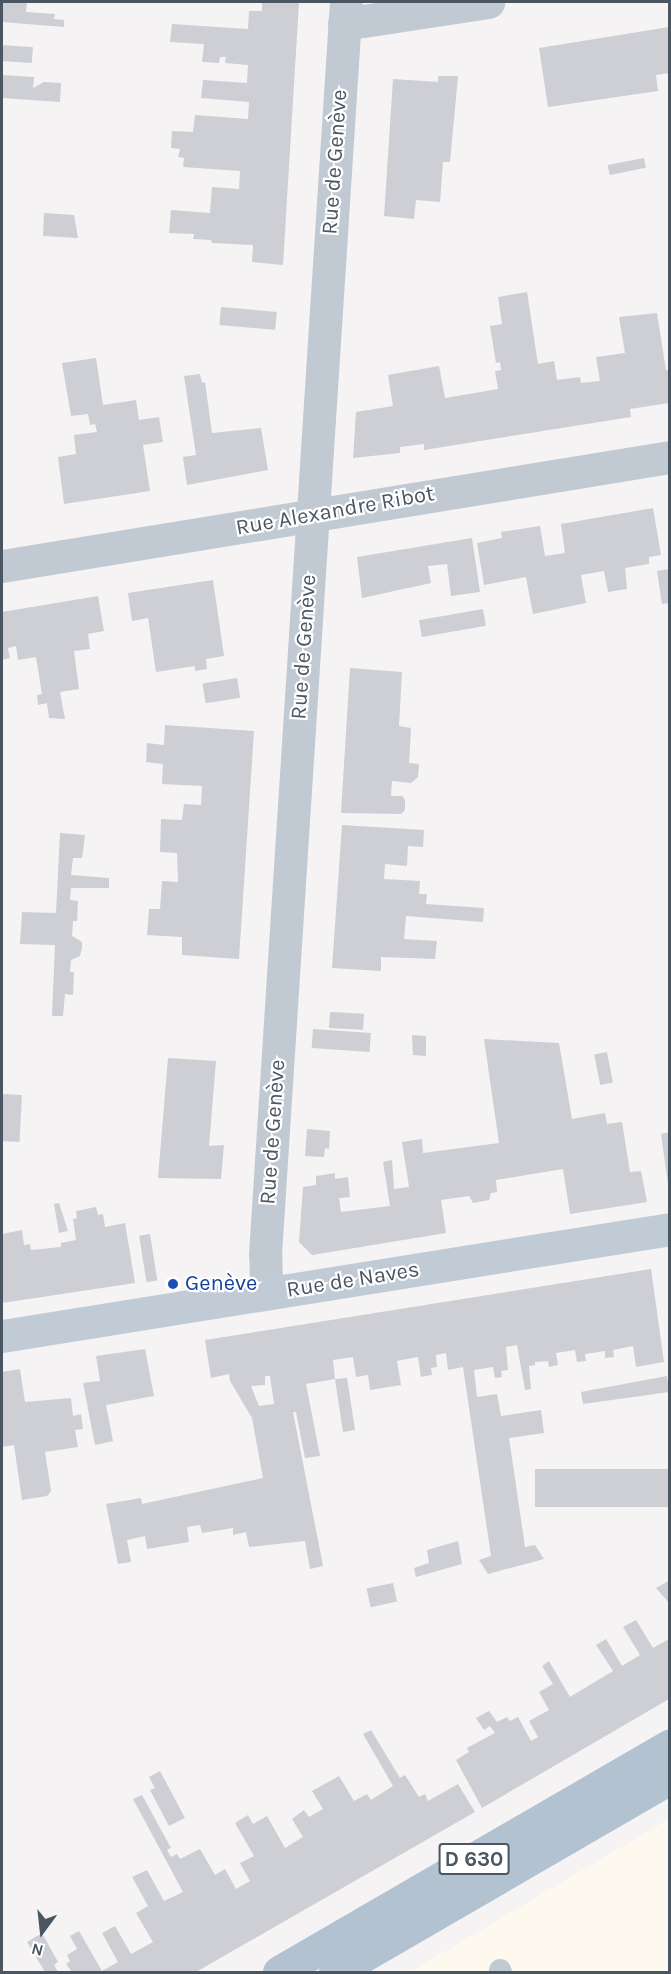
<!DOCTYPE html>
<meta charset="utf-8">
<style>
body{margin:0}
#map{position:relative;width:671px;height:1974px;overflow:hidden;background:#f5f3f3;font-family:Karla,sans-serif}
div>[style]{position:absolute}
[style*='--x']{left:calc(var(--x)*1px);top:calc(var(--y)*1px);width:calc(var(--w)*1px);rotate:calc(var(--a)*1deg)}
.commercial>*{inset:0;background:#fdf9ef}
.building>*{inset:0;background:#cdcfd5;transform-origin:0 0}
.lane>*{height:22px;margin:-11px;padding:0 11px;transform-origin:11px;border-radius:11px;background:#c1cad2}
.street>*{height:33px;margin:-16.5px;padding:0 16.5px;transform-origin:16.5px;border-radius:16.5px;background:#c1cad2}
.secondary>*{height:33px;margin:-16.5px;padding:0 16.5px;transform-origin:16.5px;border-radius:16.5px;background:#c1cbd6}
.primary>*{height:33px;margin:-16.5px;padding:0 16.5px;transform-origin:16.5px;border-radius:16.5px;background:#b3c2d1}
.dots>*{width:16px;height:16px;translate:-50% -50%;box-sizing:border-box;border:3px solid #fff;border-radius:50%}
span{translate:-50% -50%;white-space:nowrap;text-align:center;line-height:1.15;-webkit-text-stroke:4.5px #fff;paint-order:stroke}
.shield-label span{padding:2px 4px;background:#fff;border:2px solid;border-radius:4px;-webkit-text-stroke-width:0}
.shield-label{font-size:21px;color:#4a5661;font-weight:700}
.street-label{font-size:22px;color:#4a5661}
.transit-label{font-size:22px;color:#164399}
.left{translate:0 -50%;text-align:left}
.frame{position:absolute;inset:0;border:3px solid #4a5661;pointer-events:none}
.north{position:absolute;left:12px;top:1902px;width:60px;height:60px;-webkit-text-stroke:4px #fff;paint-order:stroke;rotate:195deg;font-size:16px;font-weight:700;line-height:24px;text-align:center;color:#4a5661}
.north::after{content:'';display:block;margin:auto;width:21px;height:27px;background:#4a5661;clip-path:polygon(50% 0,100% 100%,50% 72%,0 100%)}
</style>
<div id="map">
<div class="commercial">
<i style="clip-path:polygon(669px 1819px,669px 1972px,410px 1972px)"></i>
</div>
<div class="building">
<i style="clip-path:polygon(2px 2px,27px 2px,26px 12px,55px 14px,54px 19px,64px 20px,64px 27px,2px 22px)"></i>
<i style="clip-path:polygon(262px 2px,299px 2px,283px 265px,252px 262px,253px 245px,212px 243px,211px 240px,193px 239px,194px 234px,169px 233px,171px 210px,210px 213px,212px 187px,239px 189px,240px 171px,183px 167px,184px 158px,178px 157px,180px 149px,171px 148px,172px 131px,193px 132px,195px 115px,248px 119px,249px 102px,201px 98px,203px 80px,247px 83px,248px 65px,225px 63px,226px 57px,220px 57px,219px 63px,202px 62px,204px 44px,170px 42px,172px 24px,248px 29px,249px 11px,262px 11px)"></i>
<i style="clip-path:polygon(669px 27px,669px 73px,656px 75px,658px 91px,548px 107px,539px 48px)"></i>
<i style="left:2px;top:45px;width:31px;height:16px;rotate:4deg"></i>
<i style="clip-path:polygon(2px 75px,34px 77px,33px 88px,44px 82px,61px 83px,60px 102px,2px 98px)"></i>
<i style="clip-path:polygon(438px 76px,458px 76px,450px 162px,443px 162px,440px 202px,416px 200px,414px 219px,384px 216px,393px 79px,438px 82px)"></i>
<i style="left:644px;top:158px;width:10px;height:37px;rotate:79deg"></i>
<i style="clip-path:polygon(44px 213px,74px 215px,78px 238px,43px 236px)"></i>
<i style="clip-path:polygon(527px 292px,538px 364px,554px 361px,557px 380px,580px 377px,581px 383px,600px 381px,596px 357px,625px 353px,619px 317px,657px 313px,666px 370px,669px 370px,669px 403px,630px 409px,631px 417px,424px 450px,424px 444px,400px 447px,400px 453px,353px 458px,356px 412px,393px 406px,388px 375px,439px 366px,445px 398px,498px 389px,495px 371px,501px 370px,500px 362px,496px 363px,490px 326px,502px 324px,498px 297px)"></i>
<i style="left:221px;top:307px;width:56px;height:18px;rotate:5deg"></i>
<i style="clip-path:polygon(96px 358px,103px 405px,136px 400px,139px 420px,159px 417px,163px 442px,143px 445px,150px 491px,64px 504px,58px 457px,76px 454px,74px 435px,97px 432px,95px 424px,90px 425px,88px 414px,71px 416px,62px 363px)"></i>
<i style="clip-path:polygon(200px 374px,202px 383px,205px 382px,212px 433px,261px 428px,268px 470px,187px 485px,183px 457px,196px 455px,184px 376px)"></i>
<i style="clip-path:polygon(653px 508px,661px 555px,649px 557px,649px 564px,625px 568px,627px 589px,608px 592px,604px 571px,581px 575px,586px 603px,533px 614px,526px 577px,484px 585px,477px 543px,502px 538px,501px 532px,540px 526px,545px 556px,565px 553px,561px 524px)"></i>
<i style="clip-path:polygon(472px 538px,480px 592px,451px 596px,447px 564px,428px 566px,431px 583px,362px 598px,357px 557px)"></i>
<i style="clip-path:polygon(669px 569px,669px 603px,662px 604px,657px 571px)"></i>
<i style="clip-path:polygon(213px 580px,224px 656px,206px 659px,207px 669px,195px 671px,195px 666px,156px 672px,148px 618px,132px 621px,128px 593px)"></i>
<i style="clip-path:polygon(98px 596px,104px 631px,88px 634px,90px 649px,74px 651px,79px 689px,60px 692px,65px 719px,49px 718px,47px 703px,38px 705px,37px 695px,42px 694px,36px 657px,18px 660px,16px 646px,8px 648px,10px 658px,2px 660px,2px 612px)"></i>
<i style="left:483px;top:609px;width:17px;height:65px;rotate:80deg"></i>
<i style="clip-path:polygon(350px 668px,402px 672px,399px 726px,411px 728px,409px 763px,419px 764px,418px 777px,411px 783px,392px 781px,391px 796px,402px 796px,405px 800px,405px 810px,401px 814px,341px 813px)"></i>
<i style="left:237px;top:678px;width:20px;height:35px;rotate:81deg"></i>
<i style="clip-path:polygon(165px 725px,254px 731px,239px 959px,182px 955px,182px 937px,147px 935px,149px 909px,160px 909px,162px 881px,178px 882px,177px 853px,160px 852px,161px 819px,182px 820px,184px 804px,201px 805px,202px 786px,162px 784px,163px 764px,146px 762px,147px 743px,164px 745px)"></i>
<i style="clip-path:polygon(342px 825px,424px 830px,423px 847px,408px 846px,407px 866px,385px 864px,384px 879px,420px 881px,419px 894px,427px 894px,426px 904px,484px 908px,483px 922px,406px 916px,404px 939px,437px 941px,435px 959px,381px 957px,381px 971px,332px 968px)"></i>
<i style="clip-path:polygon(60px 833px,85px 835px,82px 858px,73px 858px,71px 875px,109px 878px,109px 888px,71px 888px,70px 900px,78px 901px,77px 921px,73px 921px,72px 936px,82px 942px,82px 948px,80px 956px,71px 960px,70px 972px,74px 972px,73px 995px,65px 994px,63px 1016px,52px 1016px,55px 945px,20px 944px,22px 912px,56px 913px)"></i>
<i style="left:330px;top:1012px;width:34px;height:16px;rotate:3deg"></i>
<i style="left:313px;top:1029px;width:58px;height:19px;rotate:4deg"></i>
<i style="clip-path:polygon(412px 1035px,426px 1036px,426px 1056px,413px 1055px)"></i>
<i style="clip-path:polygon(484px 1039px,559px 1043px,572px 1119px,605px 1113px,607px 1124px,622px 1122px,630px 1172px,641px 1171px,647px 1202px,570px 1214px,563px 1169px,496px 1180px,497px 1192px,491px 1193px,489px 1200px,473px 1203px,469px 1196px,441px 1200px,446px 1233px,312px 1255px,299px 1242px,303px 1187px,316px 1185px,316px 1176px,335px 1173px,335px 1179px,348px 1177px,350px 1197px,339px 1198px,341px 1212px,390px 1206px,383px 1162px,392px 1160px,394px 1189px,409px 1187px,402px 1142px,422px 1139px,423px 1153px,499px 1143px)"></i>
<i style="left:607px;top:1052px;width:31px;height:13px;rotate:79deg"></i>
<i style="clip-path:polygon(168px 1058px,216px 1061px,209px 1146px,224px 1145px,221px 1179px,158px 1178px)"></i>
<i style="left:2px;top:1094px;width:20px;height:47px;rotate:3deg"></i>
<i style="clip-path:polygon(307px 1129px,330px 1131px,329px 1149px,325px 1148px,324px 1157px,305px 1156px)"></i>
<i style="clip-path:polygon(669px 1132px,669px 1184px,668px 1184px,661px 1134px)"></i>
<i style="clip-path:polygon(59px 1203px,68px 1231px,59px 1233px,54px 1204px)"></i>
<i style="clip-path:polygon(96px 1207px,98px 1215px,103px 1214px,105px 1227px,125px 1223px,135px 1283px,2px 1303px,2px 1234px,22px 1230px,24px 1245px,30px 1244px,31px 1250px,61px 1247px,61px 1243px,76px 1240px,73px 1219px,77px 1218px,76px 1211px)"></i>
<i style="left:150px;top:1234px;width:47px;height:11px;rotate:81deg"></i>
<i style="clip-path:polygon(evenodd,651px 1269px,664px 1362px,636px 1367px,633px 1346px,613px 1350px,614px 1357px,605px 1358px,605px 1351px,585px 1354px,586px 1361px,577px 1362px,575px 1350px,556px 1353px,558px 1365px,549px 1367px,548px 1361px,535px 1362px,535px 1365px,529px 1366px,531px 1389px,525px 1390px,517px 1345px,506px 1347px,508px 1370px,501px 1371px,502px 1377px,495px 1378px,493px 1367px,474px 1370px,477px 1397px,497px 1394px,501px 1416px,541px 1410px,544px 1433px,509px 1438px,525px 1547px,535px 1545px,544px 1559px,488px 1574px,479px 1560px,491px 1556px,463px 1367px,448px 1370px,446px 1353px,436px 1355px,437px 1367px,431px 1368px,432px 1375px,421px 1377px,418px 1357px,397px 1361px,401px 1385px,370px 1390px,368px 1375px,356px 1377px,353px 1357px,333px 1360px,335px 1379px,347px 1378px,355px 1430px,343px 1432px,335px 1379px,306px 1384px,320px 1456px,305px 1458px,296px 1412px,293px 1412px,323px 1566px,310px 1569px,305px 1541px,249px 1547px,246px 1532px,233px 1535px,233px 1528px,202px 1533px,200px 1525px,187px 1527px,189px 1542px,147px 1549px,145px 1536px,127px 1540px,131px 1562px,118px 1564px,106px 1504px,141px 1498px,142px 1504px,263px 1478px,252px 1418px,230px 1381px,229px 1374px,211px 1378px,205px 1340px,651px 1269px,265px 1376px,270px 1376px,274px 1404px,259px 1406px,251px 1386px,265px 1385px,265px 1376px)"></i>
<i style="clip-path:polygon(145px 1349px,154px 1396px,106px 1405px,113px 1441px,95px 1445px,83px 1383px,100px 1381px,96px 1356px)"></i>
<i style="clip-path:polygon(20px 1369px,25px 1402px,71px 1398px,73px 1416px,81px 1414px,83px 1429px,75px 1430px,78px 1447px,45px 1452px,51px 1491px,47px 1496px,22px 1500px,14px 1445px,2px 1447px,2px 1372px)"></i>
<i style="clip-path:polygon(667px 1376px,669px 1392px,583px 1404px,581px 1392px)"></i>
<i style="left:669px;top:1469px;width:38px;height:134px;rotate:90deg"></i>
<i style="clip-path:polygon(458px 1541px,462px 1564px,416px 1577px,414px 1568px,429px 1563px,427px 1550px)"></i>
<i style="clip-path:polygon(668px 1581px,669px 1583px,669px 1603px,656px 1588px)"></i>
<i style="left:393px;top:1583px;width:19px;height:27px;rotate:78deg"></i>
<i style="clip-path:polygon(636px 1620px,653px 1648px,669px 1639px,669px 1699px,482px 1808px,456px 1760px,469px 1752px,467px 1748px,495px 1733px,490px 1726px,484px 1730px,476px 1718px,489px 1711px,497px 1722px,507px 1717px,510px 1721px,518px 1717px,531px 1741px,538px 1737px,529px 1721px,549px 1710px,539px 1692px,553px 1684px,542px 1666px,549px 1661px,570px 1697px,613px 1671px,596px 1645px,606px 1639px,622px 1666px,640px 1655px,623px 1627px)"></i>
<i style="clip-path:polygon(371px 1730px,400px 1778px,405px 1775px,419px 1797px,425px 1794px,428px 1801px,458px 1784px,475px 1812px,196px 1972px,72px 1972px,66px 1964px,70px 1961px,67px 1955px,77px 1949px,70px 1936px,79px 1931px,102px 1971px,118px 1962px,102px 1933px,115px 1926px,131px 1954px,153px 1942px,136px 1913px,148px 1906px,132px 1877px,147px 1870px,164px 1901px,183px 1892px,133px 1799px,142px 1795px,171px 1848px,167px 1850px,171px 1857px,177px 1854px,180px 1859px,200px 1849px,215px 1875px,225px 1869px,236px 1889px,250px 1881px,240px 1863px,254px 1856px,235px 1823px,248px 1815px,253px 1824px,267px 1816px,285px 1848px,303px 1837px,292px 1819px,304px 1810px,309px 1817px,323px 1809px,312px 1791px,339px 1776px,354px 1801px,367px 1794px,371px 1800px,393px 1786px,363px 1734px)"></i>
<i style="clip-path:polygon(160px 1771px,185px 1818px,169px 1826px,150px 1790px,155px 1788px,149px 1777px)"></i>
<i style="clip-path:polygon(42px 1933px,58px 1962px,54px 1965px,58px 1972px,45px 1972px,27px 1942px)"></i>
</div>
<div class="lane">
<i style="--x:500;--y:1970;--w:2;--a:63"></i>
</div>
<div class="street">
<i style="--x:344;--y:24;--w:146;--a:-8.7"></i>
<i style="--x:2;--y:566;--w:677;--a:-9.27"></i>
<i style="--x:266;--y:1293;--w:39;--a:-91"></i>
<i style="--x:265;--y:1254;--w:1255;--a:-86.3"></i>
</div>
<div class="secondary">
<i style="--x:2;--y:1336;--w:677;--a:-9.1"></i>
</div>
<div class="primary">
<i style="--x:279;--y:1972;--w:452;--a:-30.1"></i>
<i style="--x:335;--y:1972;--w:387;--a:-30.1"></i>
</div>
<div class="dots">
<i style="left:173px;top:1284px;background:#1a4fb4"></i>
</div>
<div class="shield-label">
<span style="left:474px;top:1859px">D 630</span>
</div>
<div class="street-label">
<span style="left:335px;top:162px;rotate:-86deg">Rue de Genève</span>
<span style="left:335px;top:511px;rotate:-10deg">Rue Alexandre Ribot</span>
<span style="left:304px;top:647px;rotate:-86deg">Rue de Genève</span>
<span style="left:273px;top:1132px;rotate:-86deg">Rue de Genève</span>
<span style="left:353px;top:1280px;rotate:-9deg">Rue de Naves</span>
</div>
<div class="transit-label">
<span class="left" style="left:185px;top:1284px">Genève</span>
</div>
<div class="frame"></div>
<div class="north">N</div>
</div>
